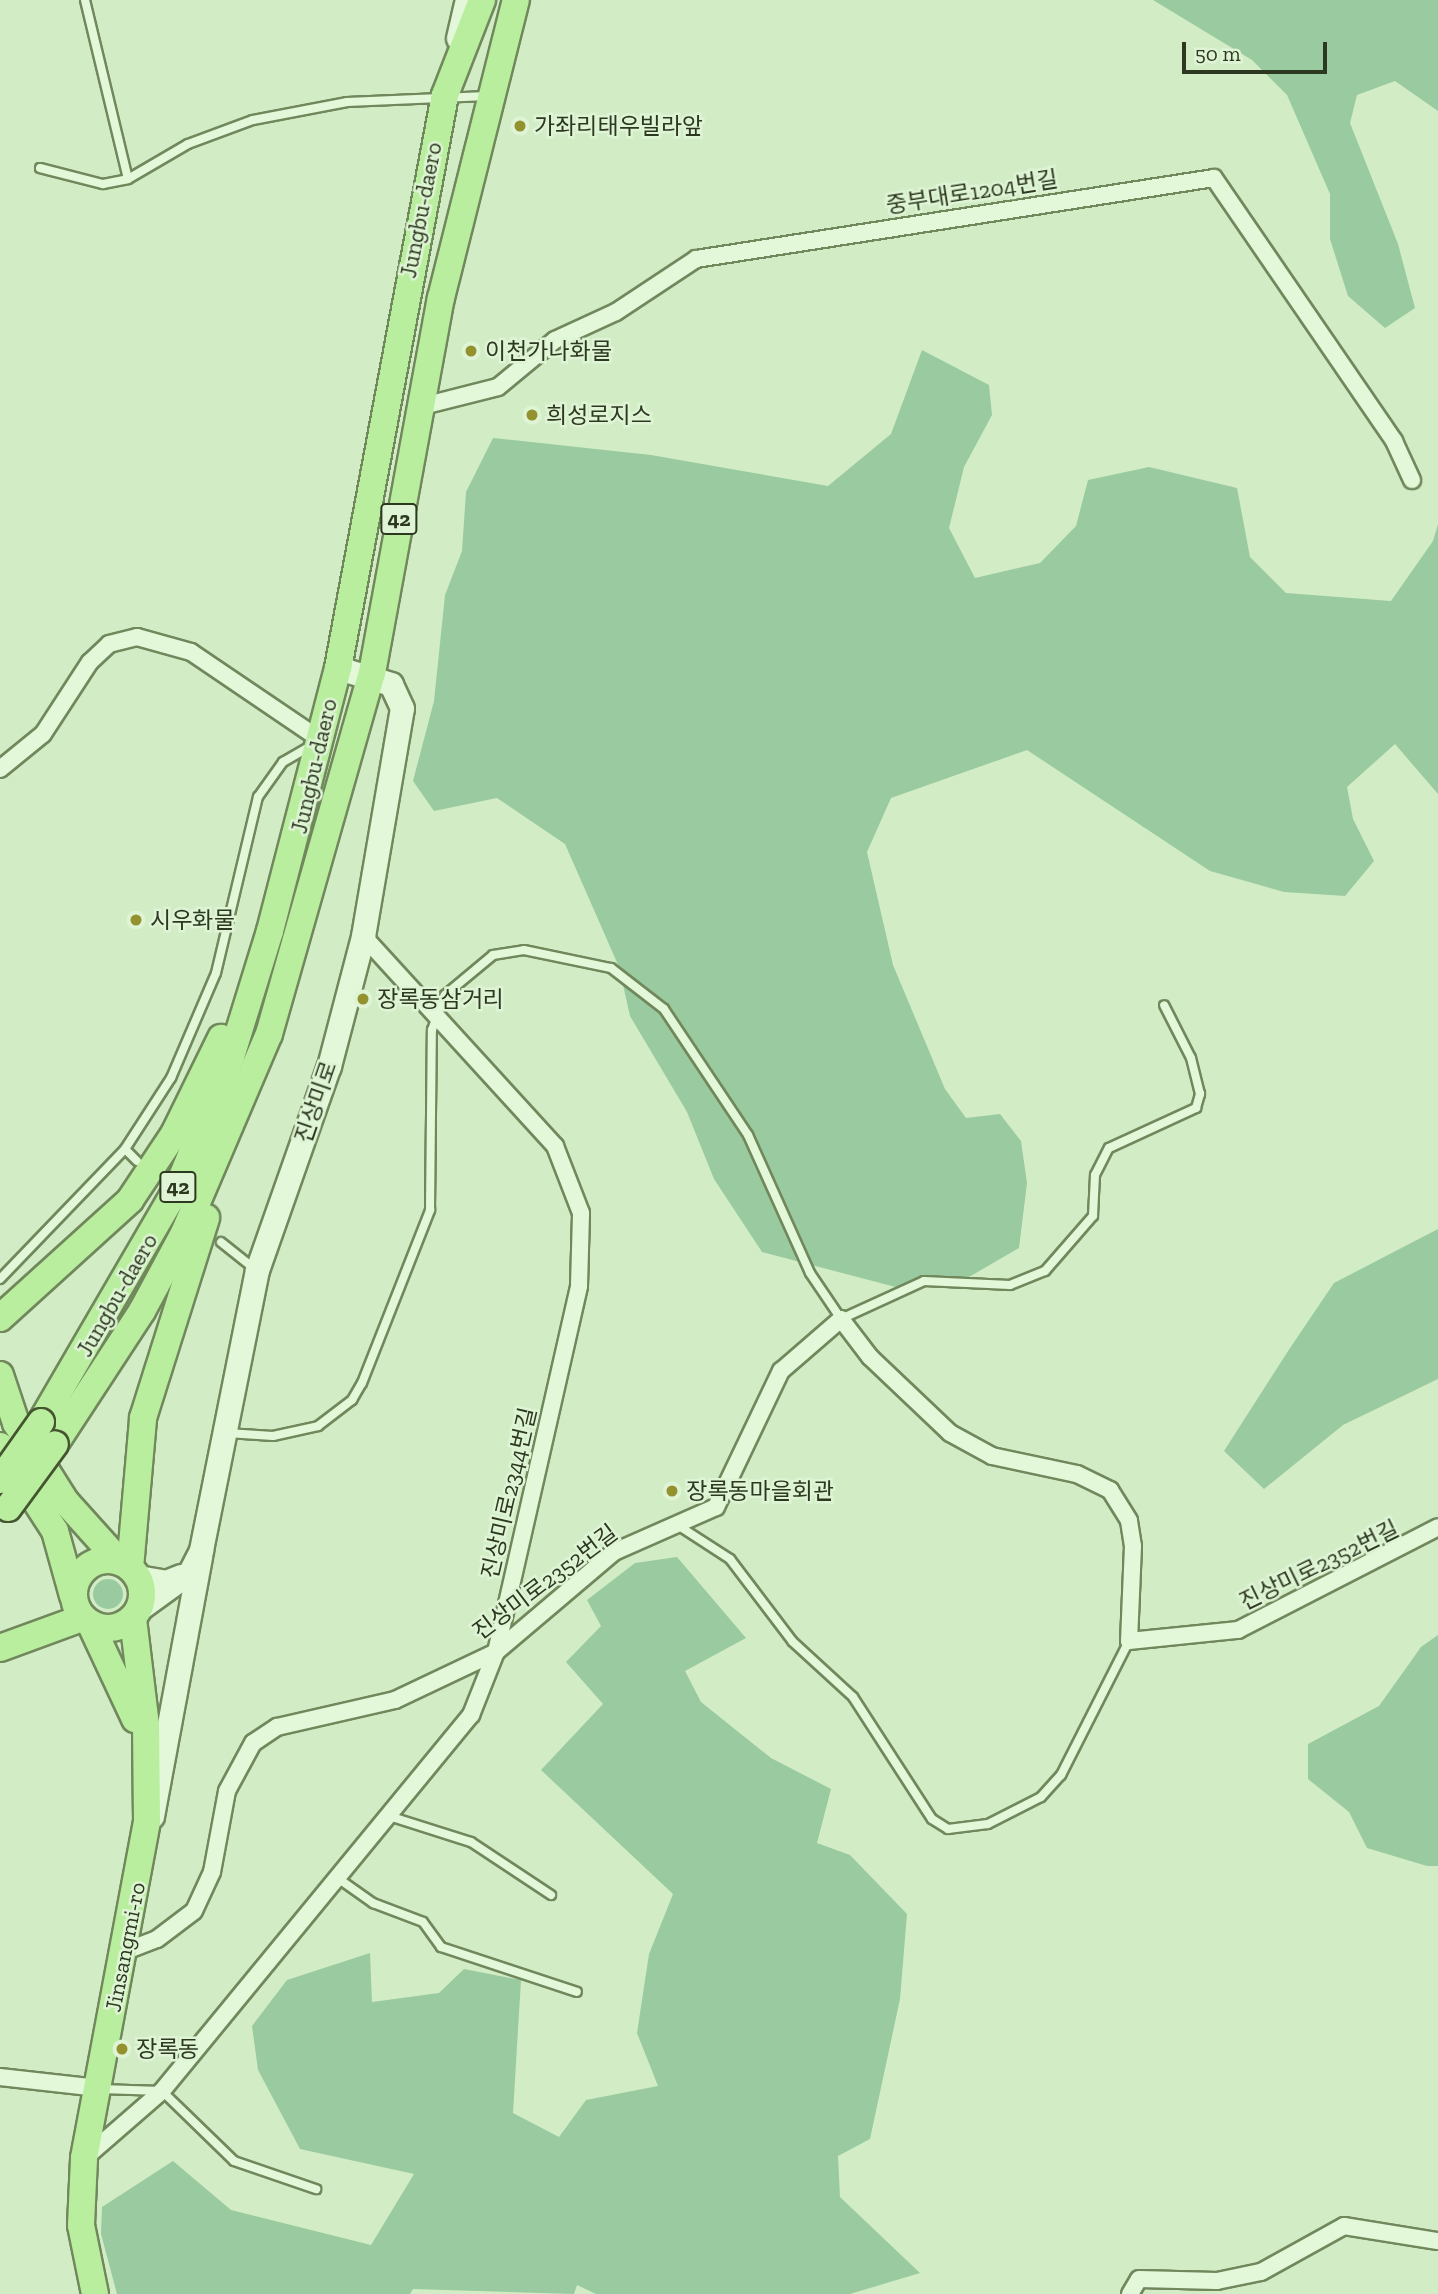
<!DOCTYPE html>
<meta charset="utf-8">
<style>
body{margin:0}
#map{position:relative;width:1438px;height:2294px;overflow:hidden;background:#d2edc6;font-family:"Zilla Slab","Noto Sans KR",serif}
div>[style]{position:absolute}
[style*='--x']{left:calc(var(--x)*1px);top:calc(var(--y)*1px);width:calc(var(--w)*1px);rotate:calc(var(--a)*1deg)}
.green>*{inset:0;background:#9aca9f}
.round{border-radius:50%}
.roads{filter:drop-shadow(2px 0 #71875c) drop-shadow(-2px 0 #71875c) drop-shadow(0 2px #71875c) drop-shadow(0 -2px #71875c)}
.lane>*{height:8px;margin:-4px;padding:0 4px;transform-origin:4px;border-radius:4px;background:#e2f8d9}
.street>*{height:16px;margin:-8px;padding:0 8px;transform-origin:8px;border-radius:8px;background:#e2f8d9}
.secondary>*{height:23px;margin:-11.5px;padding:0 11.5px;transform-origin:11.5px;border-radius:11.5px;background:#e2f8d9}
.primary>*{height:26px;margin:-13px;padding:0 13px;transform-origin:13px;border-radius:13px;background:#b9ee9f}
.primary>.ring{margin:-13px;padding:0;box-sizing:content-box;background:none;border:26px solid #b9ee9f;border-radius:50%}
.bridges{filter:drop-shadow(2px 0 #445530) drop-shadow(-2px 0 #445530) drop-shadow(0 2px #445530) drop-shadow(0 -2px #445530)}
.primary-bridge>*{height:26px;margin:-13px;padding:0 13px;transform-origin:13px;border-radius:13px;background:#b9ee9f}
.dots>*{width:19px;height:19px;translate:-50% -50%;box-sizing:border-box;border:4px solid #def4d5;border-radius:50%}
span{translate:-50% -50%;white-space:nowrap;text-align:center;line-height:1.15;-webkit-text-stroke:5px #def4d5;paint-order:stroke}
.shield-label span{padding:2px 5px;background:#def4d5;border:2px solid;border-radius:5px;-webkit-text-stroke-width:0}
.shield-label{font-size:21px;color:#2c381f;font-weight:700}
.poi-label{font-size:23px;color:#2c381f}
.left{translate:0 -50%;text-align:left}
.street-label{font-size:23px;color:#2c381f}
.scale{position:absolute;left:1182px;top:42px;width:145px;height:32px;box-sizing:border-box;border:4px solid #2c381f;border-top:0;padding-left:9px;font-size:21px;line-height:24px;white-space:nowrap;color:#2c381f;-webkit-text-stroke:5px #def4d5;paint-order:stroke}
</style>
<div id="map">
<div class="green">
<i style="clip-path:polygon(1153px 0,1438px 0,1438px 111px,1395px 81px,1357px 95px,1350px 123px,1398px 244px,1415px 308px,1385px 328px,1348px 296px,1330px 239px,1330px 194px,1287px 95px,1252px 60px)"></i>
<i style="clip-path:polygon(922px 350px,989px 385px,992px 415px,964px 467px,949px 528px,975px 578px,1040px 563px,1076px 526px,1088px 480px,1149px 467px,1237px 488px,1250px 557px,1286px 593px,1391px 601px,1433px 541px,1438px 524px,1438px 794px,1395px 744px,1347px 787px,1353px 819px,1374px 861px,1345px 896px,1284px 892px,1210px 871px,1027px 750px,891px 798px,867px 852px,893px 965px,945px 1089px,966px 1118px,1000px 1114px,1021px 1141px,1027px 1183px,1019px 1248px,969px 1277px,907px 1290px,762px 1252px,714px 1179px,687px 1112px,630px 1016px,619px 967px,565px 844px,497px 798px,434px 811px,413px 781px,434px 701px,445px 595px,462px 551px,466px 492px,493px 438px,651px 455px,828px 486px,891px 434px)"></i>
<i style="clip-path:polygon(1438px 1229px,1438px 1379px,1343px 1425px,1264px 1489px,1224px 1451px,1290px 1348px,1334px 1283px)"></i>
<i style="clip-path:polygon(677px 1557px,746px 1638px,685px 1671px,701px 1702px,771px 1758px,831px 1789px,817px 1843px,850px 1855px,907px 1914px,900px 1999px,870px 2139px,838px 2156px,840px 2197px,920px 2273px,850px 2294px,596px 2294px,577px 2285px,574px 2294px,413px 2289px,410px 2294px,117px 2294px,101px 2234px,102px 2207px,173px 2161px,231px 2210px,371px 2245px,414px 2174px,300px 2149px,258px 2070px,252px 2026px,287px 1980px,370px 1953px,372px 2002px,439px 1993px,464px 1969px,521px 1980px,513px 2113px,559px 2137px,586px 2100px,658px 2086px,637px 2033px,649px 1954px,673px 1894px,541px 1770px,603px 1704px,566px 1662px,601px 1626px,587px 1600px,635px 1563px)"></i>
<i class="round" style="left:93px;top:1579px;width:30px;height:30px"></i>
<i style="clip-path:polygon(1438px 1635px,1438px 1866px,1427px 1866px,1367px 1848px,1349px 1812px,1308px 1779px,1308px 1744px,1379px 1706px,1421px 1647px)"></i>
</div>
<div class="roads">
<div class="lane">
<i style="--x:85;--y:0;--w:184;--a:76.5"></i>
<i style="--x:40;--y:168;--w:65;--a:14.3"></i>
<i style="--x:103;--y:184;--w:25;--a:-11"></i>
<i style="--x:128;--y:179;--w:69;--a:-30.3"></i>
<i style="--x:188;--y:144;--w:69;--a:-20.3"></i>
<i style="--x:253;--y:120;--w:96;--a:-10.8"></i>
<i style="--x:347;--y:102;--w:140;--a:-2.5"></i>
<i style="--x:125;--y:1149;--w:17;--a:45"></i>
<i style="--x:221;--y:1242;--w:43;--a:38.5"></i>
<i style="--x:0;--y:1279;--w:180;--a:-46.1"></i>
<i style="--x:125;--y:1149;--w:85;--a:-57.1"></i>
<i style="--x:171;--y:1078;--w:114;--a:-66.8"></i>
<i style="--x:216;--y:973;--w:181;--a:-76.6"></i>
<i style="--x:258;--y:797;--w:43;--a:-54.5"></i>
<i style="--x:283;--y:762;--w:34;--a:-30"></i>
<i style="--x:227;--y:1433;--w:46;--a:3.7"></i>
<i style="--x:273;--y:1436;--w:46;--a:-12.5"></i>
<i style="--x:318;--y:1426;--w:43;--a:-37.4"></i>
<i style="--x:352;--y:1400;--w:20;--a:-60"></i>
<i style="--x:362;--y:1383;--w:186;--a:-68.5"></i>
<i style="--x:430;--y:1210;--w:180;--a:-89.4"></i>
<i style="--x:432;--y:1030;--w:37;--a:-70"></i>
<i style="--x:445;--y:995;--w:62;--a:-39.8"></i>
<i style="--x:493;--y:955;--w:31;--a:-9"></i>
<i style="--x:524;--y:950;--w:89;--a:11.7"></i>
<i style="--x:611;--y:968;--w:67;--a:37.7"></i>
<i style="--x:664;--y:1009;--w:151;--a:56.3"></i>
<i style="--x:748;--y:1135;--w:151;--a:65.8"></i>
<i style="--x:810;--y:1273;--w:55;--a:56"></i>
<i style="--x:841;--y:1319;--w:91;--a:-24.6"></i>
<i style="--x:924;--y:1281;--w:86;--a:2.7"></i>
<i style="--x:1010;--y:1285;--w:38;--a:-22"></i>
<i style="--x:1045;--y:1271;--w:73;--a:-48.9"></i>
<i style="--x:1093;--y:1216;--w:41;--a:-87.2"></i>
<i style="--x:1095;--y:1175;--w:30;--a:-63"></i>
<i style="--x:1109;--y:1148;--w:96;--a:-24.7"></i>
<i style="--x:1196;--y:1108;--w:15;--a:-74"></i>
<i style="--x:1200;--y:1094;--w:37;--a:-104"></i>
<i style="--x:1191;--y:1058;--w:59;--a:-117"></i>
<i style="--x:679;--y:1526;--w:61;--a:32.9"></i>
<i style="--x:730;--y:1559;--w:104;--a:52.8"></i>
<i style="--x:793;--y:1642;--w:81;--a:42.5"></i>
<i style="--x:853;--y:1697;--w:145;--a:57.1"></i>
<i style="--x:932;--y:1819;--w:19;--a:32"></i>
<i style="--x:948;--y:1829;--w:40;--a:-7.1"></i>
<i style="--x:988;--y:1824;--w:59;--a:-27"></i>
<i style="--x:1041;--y:1797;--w:30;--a:-48"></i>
<i style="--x:1061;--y:1775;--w:150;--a:-63.1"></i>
<i style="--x:392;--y:1817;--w:83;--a:17.6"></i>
<i style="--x:471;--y:1842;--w:96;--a:33.5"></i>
<i style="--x:339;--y:1879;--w:42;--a:35.2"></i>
<i style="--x:373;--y:1903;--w:53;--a:20.8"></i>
<i style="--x:423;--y:1922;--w:31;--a:54"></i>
<i style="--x:441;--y:1947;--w:143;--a:18.3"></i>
<i style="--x:100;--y:2089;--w:62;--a:1.8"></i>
<i style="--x:162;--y:2091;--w:100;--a:44.2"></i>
<i style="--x:234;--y:2161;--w:87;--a:18.9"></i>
</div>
<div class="street">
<i style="--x:419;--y:407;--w:81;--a:-14.2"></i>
<i style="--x:498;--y:387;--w:74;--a:-39.5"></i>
<i style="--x:555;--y:340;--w:67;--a:-24.7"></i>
<i style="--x:616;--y:312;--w:96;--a:-33.5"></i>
<i style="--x:696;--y:259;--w:524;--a:-8.89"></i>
<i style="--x:1214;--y:178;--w:319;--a:55.6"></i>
<i style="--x:1394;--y:441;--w:43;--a:65.2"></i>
<i style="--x:0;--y:769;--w:55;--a:-39.1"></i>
<i style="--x:43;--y:734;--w:86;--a:-56.9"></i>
<i style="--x:90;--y:662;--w:26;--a:-43"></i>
<i style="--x:109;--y:644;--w:29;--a:-14"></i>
<i style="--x:137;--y:637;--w:56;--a:15.5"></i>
<i style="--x:191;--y:652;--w:157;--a:34.1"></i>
<i style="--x:123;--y:1952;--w:36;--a:-21"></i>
<i style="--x:157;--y:1939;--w:46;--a:-37.1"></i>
<i style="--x:194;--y:1911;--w:43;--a:-65.2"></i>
<i style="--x:212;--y:1872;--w:82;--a:-79.5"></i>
<i style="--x:227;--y:1791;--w:55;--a:-61.6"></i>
<i style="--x:253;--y:1743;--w:29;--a:-34"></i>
<i style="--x:277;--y:1727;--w:121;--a:-12.9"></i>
<i style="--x:395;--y:1700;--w:112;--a:-25.4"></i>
<i style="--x:496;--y:1652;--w:155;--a:-40.3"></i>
<i style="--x:614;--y:1552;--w:111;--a:-23.8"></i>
<i style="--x:716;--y:1507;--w:151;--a:-64.5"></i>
<i style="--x:781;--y:1371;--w:79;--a:-40.9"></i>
<i style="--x:841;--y:1319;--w:48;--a:52.7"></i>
<i style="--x:870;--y:1357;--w:110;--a:43.5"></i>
<i style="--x:950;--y:1433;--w:48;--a:28.7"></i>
<i style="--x:992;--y:1456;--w:87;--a:12"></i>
<i style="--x:1077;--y:1474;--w:37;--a:26"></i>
<i style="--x:1110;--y:1490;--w:36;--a:58"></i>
<i style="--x:1129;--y:1521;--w:25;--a:81"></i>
<i style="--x:1133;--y:1546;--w:95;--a:92.4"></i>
<i style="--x:1129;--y:1641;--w:110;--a:-5.8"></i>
<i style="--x:1238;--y:1630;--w:225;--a:-27.2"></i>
<i style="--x:0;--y:2077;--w:99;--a:6.4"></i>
<i style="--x:86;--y:2157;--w:101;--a:-41"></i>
<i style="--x:162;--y:2091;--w:487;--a:-50.6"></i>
<i style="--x:471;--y:1715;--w:68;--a:-68.4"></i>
<i style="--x:496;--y:1652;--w:375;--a:-77.2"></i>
<i style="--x:579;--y:1286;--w:73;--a:-88.4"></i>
<i style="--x:581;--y:1213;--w:72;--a:-111.2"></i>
<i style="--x:555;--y:1146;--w:285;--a:-132.4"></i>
<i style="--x:1130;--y:2294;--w:17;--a:-59"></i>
<i style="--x:1139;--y:2279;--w:78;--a:1.5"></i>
<i style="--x:1217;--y:2281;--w:45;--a:-11.6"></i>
<i style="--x:1261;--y:2272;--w:95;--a:-29"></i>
<i style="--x:1344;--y:2226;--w:95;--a:9.1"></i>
</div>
<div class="secondary">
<i style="--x:458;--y:38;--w:39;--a:-77"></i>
<i style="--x:138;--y:1577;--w:28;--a:10"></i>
<i style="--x:166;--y:1582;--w:16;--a:-22"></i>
<i style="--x:139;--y:1609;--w:63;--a:-36"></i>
<i style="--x:190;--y:1572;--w:25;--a:-63"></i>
<i style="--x:201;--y:1550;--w:286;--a:-78.7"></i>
<i style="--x:257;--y:1270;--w:216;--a:-70.6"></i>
<i style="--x:329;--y:1066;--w:134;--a:-75.3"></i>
<i style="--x:363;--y:936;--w:231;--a:-80.3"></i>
<i style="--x:402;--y:708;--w:26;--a:-115"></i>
<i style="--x:391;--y:684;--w:55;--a:-163.2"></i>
<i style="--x:152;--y:1816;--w:263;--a:-79.5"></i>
</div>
<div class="primary">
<i style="--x:0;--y:1318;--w:176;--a:-42.2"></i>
<i style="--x:130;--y:1200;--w:79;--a:-56.3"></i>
<i style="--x:174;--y:1134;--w:107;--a:-63.9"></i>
<i style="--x:0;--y:1375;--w:51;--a:71.6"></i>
<i style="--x:16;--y:1423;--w:93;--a:57.7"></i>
<i style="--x:66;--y:1502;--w:81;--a:48"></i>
<i style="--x:41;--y:1422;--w:272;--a:-59.8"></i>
<i style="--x:178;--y:1187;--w:140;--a:-67.8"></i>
<i style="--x:231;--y:1057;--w:132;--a:-72.8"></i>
<i style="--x:270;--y:931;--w:272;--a:-75.5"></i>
<i style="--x:338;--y:668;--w:583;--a:-79.42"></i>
<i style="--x:445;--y:95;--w:102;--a:-68.7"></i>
<i style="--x:55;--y:1444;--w:159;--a:-56.8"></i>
<i style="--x:142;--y:1311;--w:89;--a:-61.7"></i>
<i style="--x:184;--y:1233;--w:216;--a:-66.9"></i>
<i style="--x:269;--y:1034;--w:375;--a:-74.1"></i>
<i style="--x:372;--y:673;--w:381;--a:-79.6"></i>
<i style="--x:441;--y:298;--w:307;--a:-75.9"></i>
<i style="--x:0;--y:1446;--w:101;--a:57.1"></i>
<i style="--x:55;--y:1531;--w:67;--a:74.5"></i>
<i class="ring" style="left:74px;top:1560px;width:42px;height:42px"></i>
<i style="--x:130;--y:1568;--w:151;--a:-85"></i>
<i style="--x:143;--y:1418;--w:210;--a:-72.5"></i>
<i style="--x:91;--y:1625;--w:104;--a:64.9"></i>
<i style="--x:0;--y:1648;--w:87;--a:-20.1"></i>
<i style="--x:95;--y:2294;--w:70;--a:-101.5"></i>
<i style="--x:81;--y:2225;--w:67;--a:-87.4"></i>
<i style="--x:84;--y:2158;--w:343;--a:-79.4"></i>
<i style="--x:147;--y:1821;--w:95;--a:-90.6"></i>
<i style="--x:146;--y:1726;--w:109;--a:-96.9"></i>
</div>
</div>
<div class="bridges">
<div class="primary-bridge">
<i style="--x:0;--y:1480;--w:71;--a:-54.7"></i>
<i style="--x:8;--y:1508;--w:79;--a:-53.7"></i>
</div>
</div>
<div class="dots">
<i style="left:520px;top:126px;background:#94922e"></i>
<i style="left:471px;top:351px;background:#94922e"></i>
<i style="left:532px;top:415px;background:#94922e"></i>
<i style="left:136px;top:920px;background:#94922e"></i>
<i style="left:363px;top:999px;background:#94922e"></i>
<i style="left:672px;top:1491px;background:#94922e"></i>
<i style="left:122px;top:2049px;background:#94922e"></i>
</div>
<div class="shield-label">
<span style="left:399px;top:519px">42</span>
<span style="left:178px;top:1187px">42</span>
</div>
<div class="poi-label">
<span class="left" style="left:534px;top:126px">가좌리태우빌라앞</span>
<span class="left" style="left:485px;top:351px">이천가나화물</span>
<span class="left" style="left:546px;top:415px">희성로지스</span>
<span class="left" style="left:150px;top:920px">시우화물</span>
<span class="left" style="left:377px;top:999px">장록동삼거리</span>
<span class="left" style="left:686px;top:1491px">장록동마을회관</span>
<span class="left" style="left:136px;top:2049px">장록동</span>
</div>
<div class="street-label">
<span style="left:972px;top:192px;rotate:-9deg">중부대로1204번길</span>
<span style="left:421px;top:210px;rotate:-79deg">Jungbu-daero</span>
<span style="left:314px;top:766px;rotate:-77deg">Jungbu-daero</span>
<span style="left:316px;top:1102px;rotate:-71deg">진상미로</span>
<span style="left:117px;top:1295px;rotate:-60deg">Jungbu-daero</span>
<span style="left:509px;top:1493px;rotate:-77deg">진상미로2344번길</span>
<span style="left:1319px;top:1565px;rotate:-26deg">진상미로2352번길</span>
<span style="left:545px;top:1582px;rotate:-37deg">진상미로2352번길</span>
<span style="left:125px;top:1947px;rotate:-79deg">Jinsangmi-ro</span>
</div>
<div class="scale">50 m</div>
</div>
